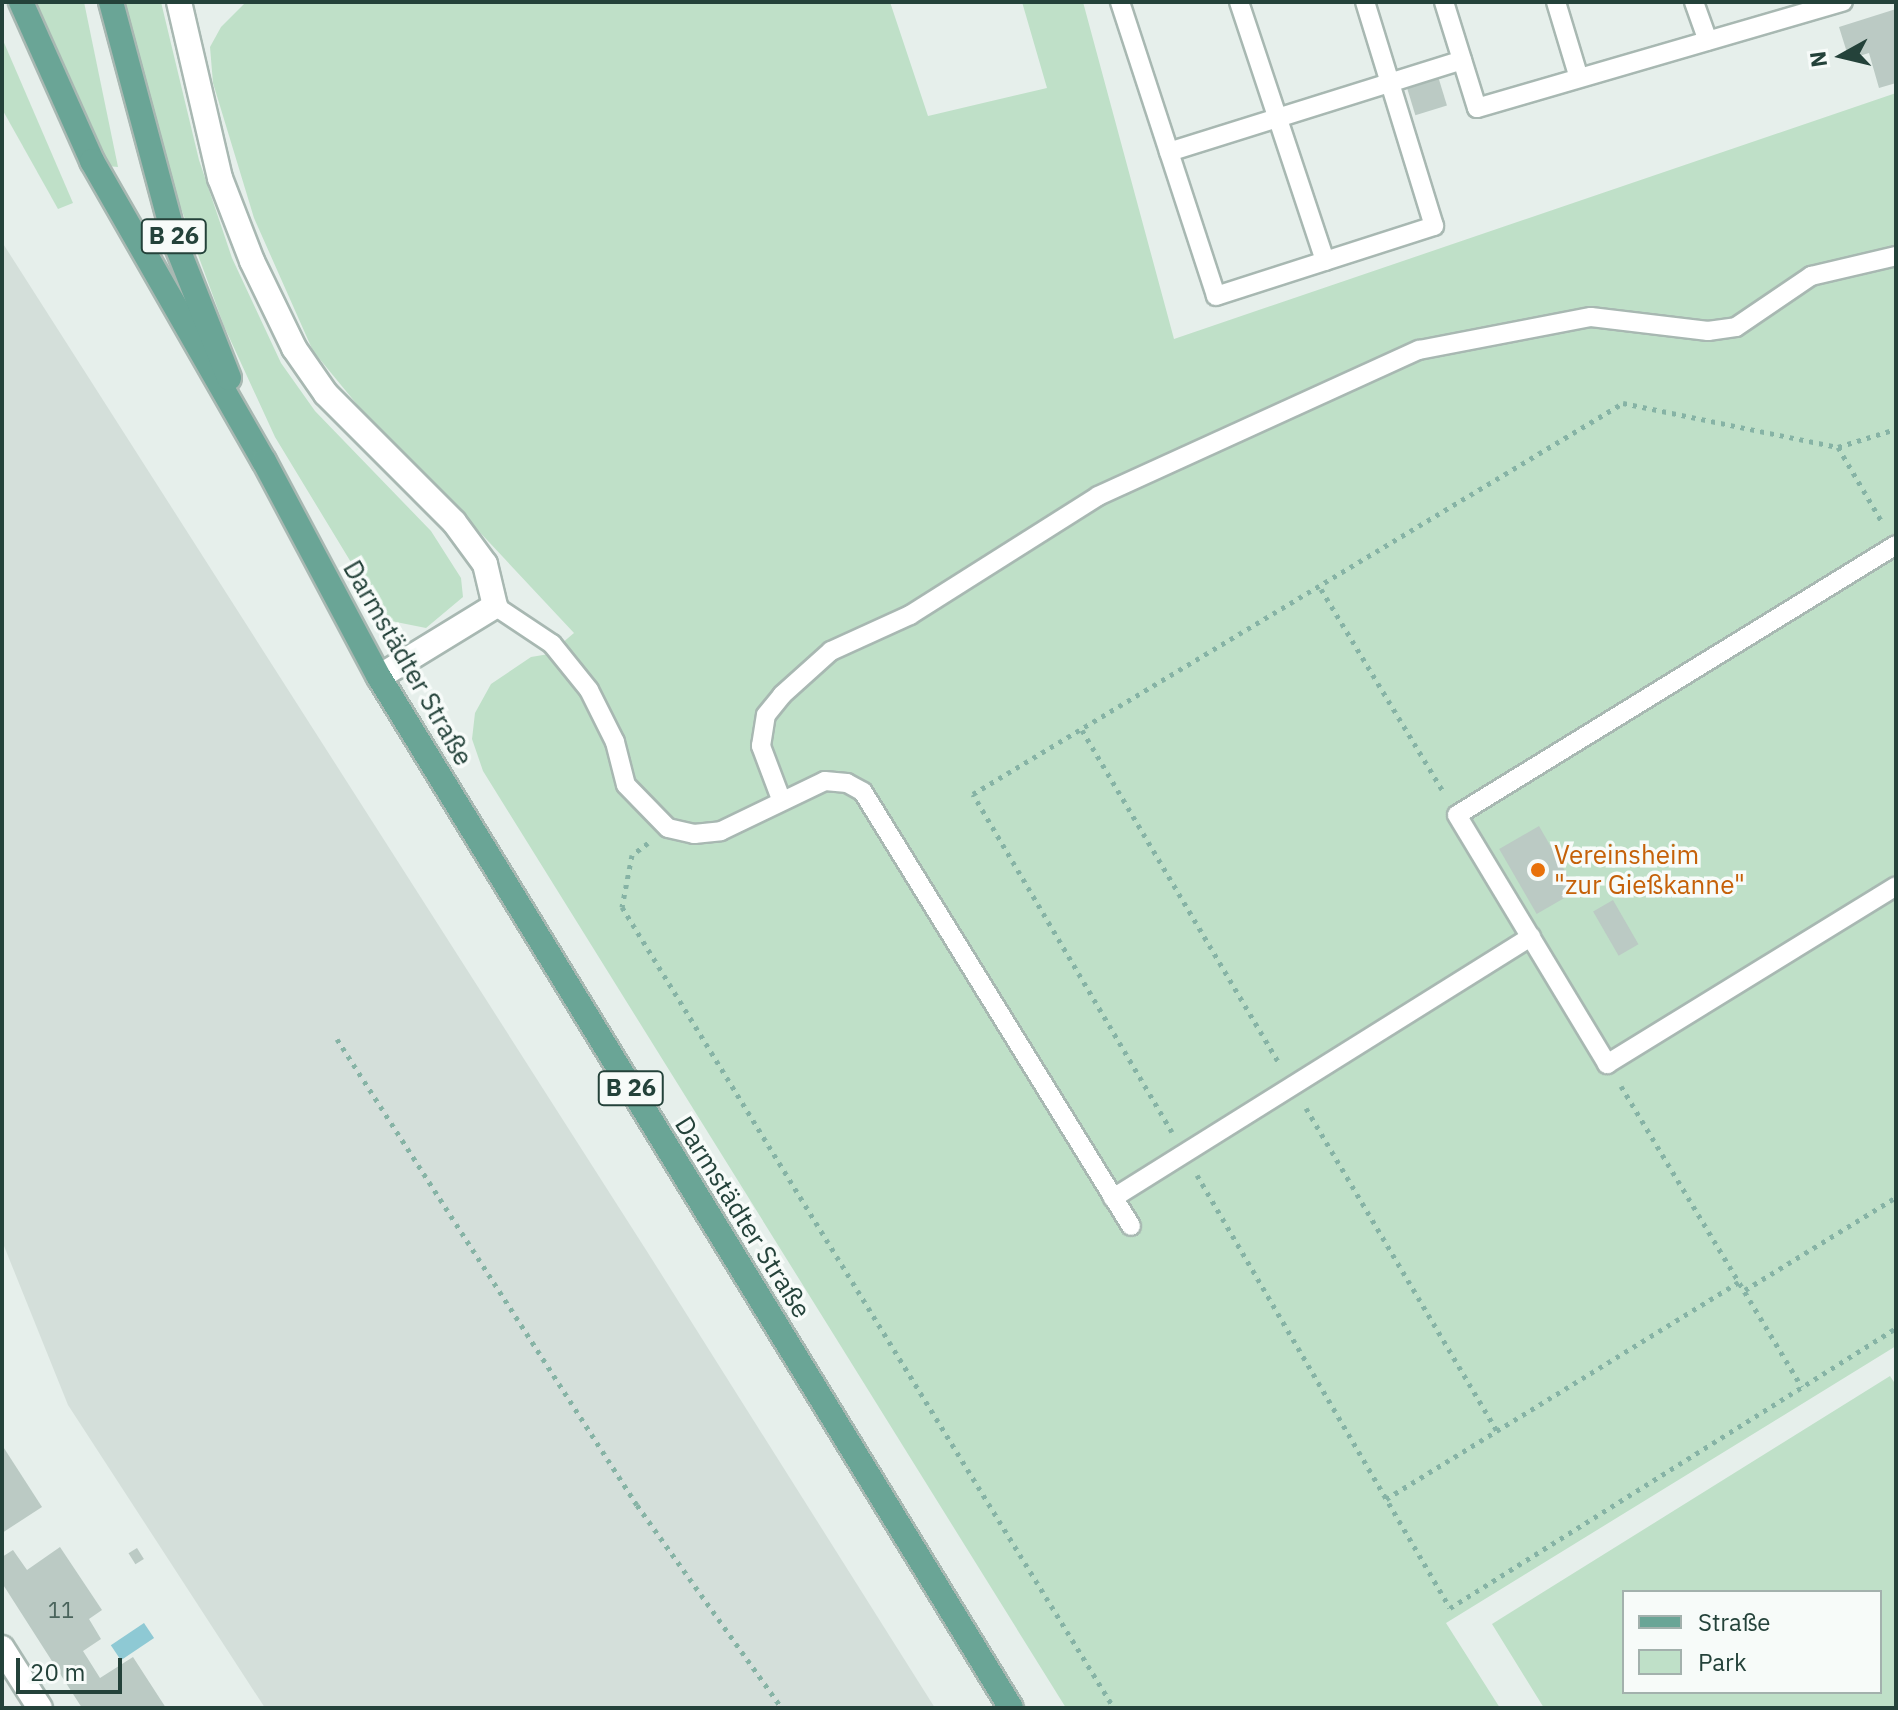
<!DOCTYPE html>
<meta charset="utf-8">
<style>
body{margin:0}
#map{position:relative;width:1898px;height:1710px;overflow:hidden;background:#e6efeb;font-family:"IBM Plex Sans",sans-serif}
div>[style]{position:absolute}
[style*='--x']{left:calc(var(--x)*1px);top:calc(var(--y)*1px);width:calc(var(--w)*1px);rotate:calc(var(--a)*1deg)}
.built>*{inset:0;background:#d4dfda}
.green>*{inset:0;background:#bfe0c8}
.water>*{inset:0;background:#8ec9d4;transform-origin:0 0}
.building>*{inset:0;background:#bbcac4;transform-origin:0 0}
.path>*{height:5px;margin-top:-2.5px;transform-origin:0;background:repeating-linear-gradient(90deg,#86b3a5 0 4px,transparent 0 10px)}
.roads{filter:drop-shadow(2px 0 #a8b8b2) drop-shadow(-2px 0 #a8b8b2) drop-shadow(0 2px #a8b8b2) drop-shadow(0 -2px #a8b8b2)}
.service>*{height:18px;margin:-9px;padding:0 9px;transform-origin:9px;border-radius:9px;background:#fff}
.minor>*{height:24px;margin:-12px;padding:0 12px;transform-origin:12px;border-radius:12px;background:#fff}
.primary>*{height:24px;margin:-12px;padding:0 12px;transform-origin:12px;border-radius:12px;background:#6aa596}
.dots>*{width:22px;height:22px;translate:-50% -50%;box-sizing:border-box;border:4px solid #f7fbf9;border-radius:50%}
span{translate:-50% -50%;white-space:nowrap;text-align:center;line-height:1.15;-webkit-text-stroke:7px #f7fbf9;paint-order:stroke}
.number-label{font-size:22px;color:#4a645c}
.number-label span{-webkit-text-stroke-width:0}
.shield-label span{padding:2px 6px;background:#f7fbf9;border:2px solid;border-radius:6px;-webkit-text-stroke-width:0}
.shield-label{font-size:24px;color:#24423a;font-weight:700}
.street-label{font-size:26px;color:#24423a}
.food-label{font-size:26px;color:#c56008}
.left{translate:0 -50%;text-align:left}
.frame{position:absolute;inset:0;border:4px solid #24423a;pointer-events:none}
.legend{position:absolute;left:1622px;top:1590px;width:260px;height:104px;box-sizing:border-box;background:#f7fbf9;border:2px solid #a3b1ad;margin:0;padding:10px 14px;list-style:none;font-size:24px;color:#24423a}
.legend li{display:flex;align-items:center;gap:16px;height:40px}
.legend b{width:40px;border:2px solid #a3b1ad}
.north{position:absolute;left:1802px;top:16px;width:80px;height:80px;-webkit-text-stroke:6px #f7fbf9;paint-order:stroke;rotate:262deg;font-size:22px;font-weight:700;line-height:32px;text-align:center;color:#24423a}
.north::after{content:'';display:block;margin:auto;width:28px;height:36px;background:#24423a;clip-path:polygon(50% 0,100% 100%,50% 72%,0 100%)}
.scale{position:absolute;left:16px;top:1658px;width:106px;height:36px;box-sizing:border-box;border:4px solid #24423a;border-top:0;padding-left:10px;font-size:24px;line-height:28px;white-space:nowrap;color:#24423a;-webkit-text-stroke:6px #f7fbf9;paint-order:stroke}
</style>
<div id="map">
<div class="built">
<i style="clip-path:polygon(2px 242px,648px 1253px,935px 1708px,265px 1708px,68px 1405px,2px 1241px)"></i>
</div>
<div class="green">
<i style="clip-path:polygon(32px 2px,84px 2px,118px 167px,107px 166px)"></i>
<i style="clip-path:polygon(124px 2px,161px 2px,199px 160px,232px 258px,281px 363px,315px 411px,431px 531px,461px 578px,463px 597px,426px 628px,386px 620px,275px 437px,224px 326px,167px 170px)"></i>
<i style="clip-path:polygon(246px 2px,890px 2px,928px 116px,1047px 88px,1022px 2px,1083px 2px,1174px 339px,1896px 93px,1896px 1346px,1446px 1623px,1500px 1708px,1066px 1708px,483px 771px,472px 739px,475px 713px,491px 684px,531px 657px,549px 654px,574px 633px,444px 494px,392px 447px,313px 351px,254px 218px,213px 83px,210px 47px,221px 27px)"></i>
<i style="clip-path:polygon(2px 38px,73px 203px,58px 209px,2px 109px)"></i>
<i style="clip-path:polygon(evenodd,1890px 1376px,1896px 1385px,1896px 1708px,1544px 1708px,1492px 1624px,1890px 1376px,1880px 1592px,1880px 1692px,1624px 1692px,1624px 1592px,1880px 1592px)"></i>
</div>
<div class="water">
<i style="left:144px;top:1623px;width:18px;height:40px;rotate:56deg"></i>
</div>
<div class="building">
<i style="clip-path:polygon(1896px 9px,1896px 83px,1879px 88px,1869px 53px,1849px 59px,1839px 27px)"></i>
<i style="left:1437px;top:73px;width:34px;height:33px;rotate:73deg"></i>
<i style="left:1539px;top:826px;width:75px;height:46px;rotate:60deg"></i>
<i style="left:1613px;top:900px;width:51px;height:23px;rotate:60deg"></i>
<i style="clip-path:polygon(2px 1445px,42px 1507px,2px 1533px)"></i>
<i style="clip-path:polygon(60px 1547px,102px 1610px,89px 1619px,101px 1639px,83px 1651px,100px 1678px,133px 1657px,166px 1708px,82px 1708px,2px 1583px,2px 1557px,13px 1550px,27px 1570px)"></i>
<i style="left:137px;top:1548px;width:13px;height:10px;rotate:58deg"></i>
</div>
<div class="path">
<i style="--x:1838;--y:447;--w:87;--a:59.6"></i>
<i style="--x:1321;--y:589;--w:238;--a:58.9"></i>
<i style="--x:1082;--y:730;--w:389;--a:59.4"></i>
<i style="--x:648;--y:843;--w:20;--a:143"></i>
<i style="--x:632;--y:855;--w:53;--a:100.9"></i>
<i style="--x:622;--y:907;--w:940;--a:58.44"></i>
<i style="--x:337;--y:1039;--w:554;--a:57.23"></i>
<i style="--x:637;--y:1505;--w:249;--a:54.5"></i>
<i style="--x:1621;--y:1086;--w:351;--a:59"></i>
<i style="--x:1306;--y:1108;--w:375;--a:59.4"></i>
<i style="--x:1172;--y:1132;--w:392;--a:-120.5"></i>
<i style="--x:973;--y:794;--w:759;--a:-31.03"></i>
<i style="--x:1623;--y:403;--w:219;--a:11.6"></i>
<i style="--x:1838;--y:447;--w:61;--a:-17.2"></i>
<i style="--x:1197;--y:1175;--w:501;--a:59.7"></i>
<i style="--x:1450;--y:1608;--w:527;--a:-32.12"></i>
<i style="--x:1745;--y:1290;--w:177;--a:-31.6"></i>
<i style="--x:1386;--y:1499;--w:414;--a:-31.6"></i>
</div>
<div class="roads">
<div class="service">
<i style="--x:1120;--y:2;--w:309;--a:71.9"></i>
<i style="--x:1216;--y:296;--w:229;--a:-17.8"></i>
<i style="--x:1434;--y:226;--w:234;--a:-107.1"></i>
<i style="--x:1239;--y:2;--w:273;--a:71.6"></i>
<i style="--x:1444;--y:2;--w:111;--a:72.7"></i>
<i style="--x:1477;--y:108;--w:381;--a:-16.2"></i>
<i style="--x:1556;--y:2;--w:79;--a:73.2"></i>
<i style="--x:1694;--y:2;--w:41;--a:70.3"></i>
<i style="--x:1169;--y:152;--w:307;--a:-17.4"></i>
<i style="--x:1896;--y:545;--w:515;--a:148.41"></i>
<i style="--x:1457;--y:815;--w:291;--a:58.9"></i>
<i style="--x:1607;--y:1064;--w:339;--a:-31.6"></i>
<i style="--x:495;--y:606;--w:69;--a:33.7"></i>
<i style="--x:552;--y:644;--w:59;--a:51.2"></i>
<i style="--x:589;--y:690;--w:58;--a:63.4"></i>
<i style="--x:615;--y:742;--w:44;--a:75.7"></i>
<i style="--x:626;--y:785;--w:60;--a:45.7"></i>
<i style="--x:668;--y:828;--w:27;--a:13"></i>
<i style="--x:694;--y:834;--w:27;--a:-6"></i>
<i style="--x:721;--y:831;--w:115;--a:-25.7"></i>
<i style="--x:825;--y:781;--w:22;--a:5"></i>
<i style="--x:847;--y:783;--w:18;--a:29"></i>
<i style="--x:863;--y:792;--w:510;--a:58.3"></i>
<i style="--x:781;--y:799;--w:57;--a:-110.7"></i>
<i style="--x:761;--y:746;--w:31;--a:-81"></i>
<i style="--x:766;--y:715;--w:26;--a:-51"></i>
<i style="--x:782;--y:695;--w:66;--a:-41.9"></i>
<i style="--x:831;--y:651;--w:87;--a:-24.5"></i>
<i style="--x:910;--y:615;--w:222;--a:-32.3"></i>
<i style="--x:1098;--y:496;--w:353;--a:-24.5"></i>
<i style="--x:1419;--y:350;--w:175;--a:-10.9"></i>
<i style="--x:1591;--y:317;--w:118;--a:6.8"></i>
<i style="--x:1708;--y:331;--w:28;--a:-8"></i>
<i style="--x:1736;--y:327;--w:91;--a:-34.2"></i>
<i style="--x:1811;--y:276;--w:87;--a:-13.2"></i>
<i style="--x:1113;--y:1198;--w:493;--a:-32"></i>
</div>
<div class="minor">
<i style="--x:179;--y:2;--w:181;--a:76.9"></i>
<i style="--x:220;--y:178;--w:89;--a:68.9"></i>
<i style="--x:252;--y:261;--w:97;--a:64.2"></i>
<i style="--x:294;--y:348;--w:56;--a:55.2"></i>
<i style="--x:326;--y:394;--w:181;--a:45"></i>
<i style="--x:454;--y:522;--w:52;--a:53.6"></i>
<i style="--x:485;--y:564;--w:43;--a:76.6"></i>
<i style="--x:495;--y:606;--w:136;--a:148.5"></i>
<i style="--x:2;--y:1648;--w:71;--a:57.7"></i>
</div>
<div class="primary">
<i style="--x:21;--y:2;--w:174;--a:65.9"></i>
<i style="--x:92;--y:161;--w:346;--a:60.2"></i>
<i style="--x:264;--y:461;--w:245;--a:62"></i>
<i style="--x:379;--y:677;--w:1209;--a:58.49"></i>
<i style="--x:111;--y:2;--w:251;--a:75"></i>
<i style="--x:176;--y:244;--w:144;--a:68.4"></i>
</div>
</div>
<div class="dots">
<i style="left:1538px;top:870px;background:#e8710a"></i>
</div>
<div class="number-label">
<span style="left:61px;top:1610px">11</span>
</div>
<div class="shield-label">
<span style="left:174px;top:236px">B 26</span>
<span style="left:631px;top:1088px">B 26</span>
</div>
<div class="street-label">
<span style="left:408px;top:663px;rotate:60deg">Darmstädter Straße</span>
<span style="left:743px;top:1217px;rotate:58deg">Darmstädter Straße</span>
</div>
<div class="food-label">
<span class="left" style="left:1554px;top:870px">Vereinsheim<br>"zur Gießkanne"</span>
</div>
<div class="frame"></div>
<ul class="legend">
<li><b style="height:10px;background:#6aa596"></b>Straße</li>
<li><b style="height:22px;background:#bfe0c8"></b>Park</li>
</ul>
<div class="north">N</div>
<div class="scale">20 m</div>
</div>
